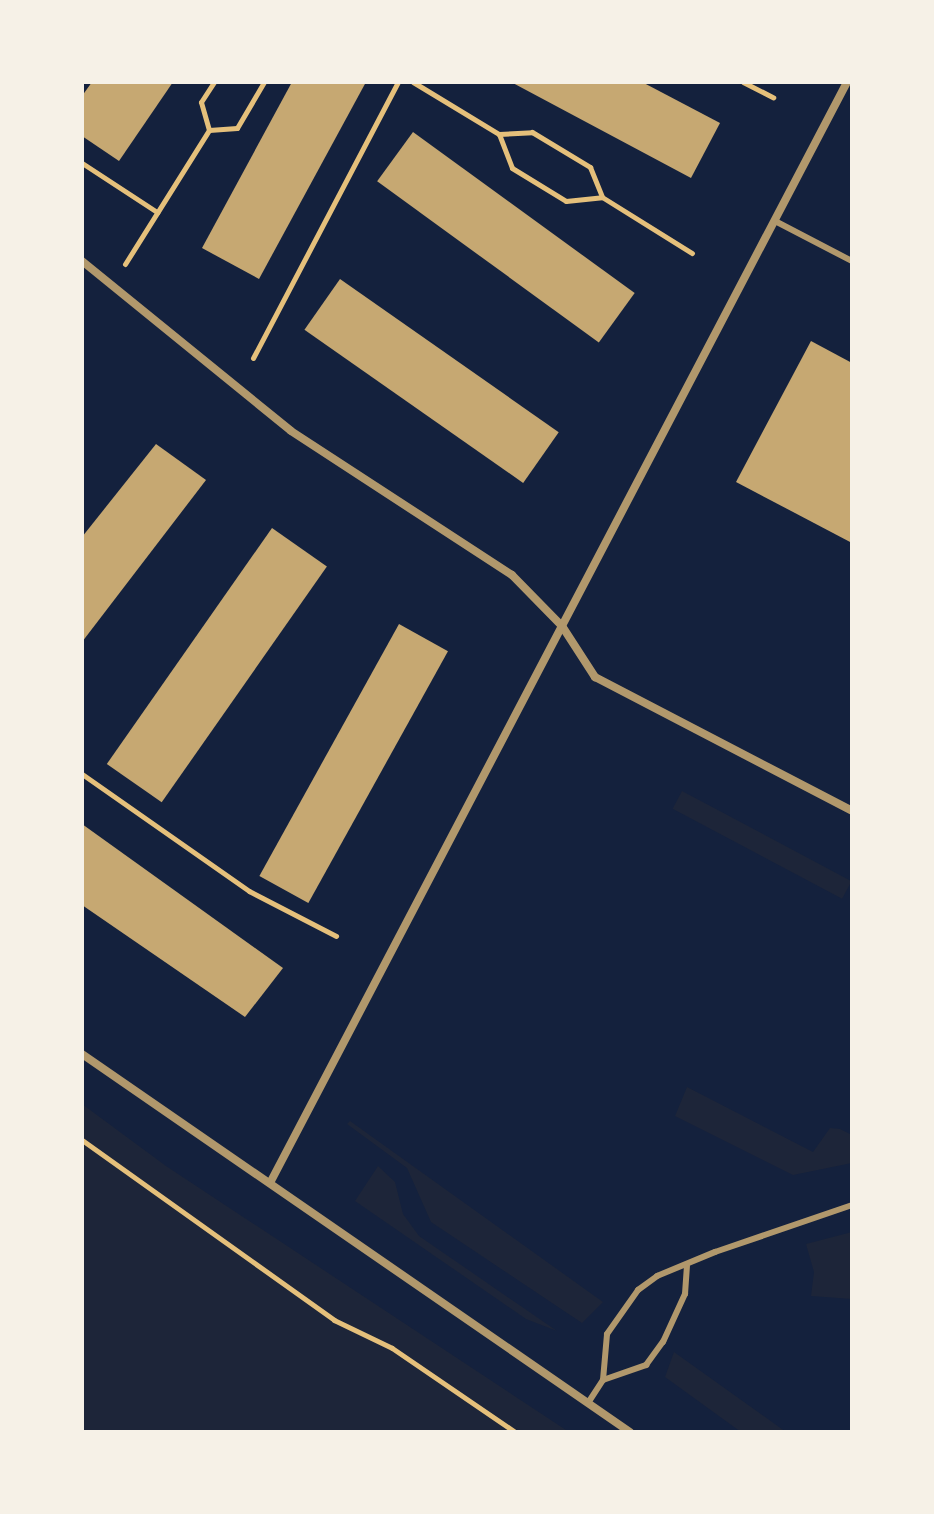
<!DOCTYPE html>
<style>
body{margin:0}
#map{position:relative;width:934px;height:1514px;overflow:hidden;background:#14213d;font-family:"DejaVu Sans",sans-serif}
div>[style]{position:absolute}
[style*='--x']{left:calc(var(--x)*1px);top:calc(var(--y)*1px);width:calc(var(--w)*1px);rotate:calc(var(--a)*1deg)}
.green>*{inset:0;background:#1d2539;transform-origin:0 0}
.building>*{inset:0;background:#c6a872;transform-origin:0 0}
.path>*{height:5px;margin:-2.5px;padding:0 2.5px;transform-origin:2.5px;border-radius:2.5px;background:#e5c07b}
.service>*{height:6px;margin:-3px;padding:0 3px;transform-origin:3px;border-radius:3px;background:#b1986c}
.minor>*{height:8px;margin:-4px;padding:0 4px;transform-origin:4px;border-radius:4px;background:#b1986c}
span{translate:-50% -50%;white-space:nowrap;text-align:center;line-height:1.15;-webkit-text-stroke:6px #f6f1e7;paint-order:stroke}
.frame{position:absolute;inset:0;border:84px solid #f6f1e7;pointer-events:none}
</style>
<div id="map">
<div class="green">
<i style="left:682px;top:791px;width:192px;height:20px;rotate:28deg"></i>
<i style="clip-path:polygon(687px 1087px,813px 1152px,830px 1128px,840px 1129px,852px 1135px,852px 1163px,793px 1175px,675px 1116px)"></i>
<i style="clip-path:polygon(82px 1104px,166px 1166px,569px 1432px,82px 1432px)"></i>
<i style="clip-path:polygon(350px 1121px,603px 1302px,582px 1323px,431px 1222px,407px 1168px,347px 1124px)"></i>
<i style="clip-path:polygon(378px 1166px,395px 1182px,403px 1214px,419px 1236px,557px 1331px,526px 1319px,355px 1201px)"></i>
<i style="clip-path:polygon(852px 1232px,852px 1299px,811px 1296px,814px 1272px,806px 1244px)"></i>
<i style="clip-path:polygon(674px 1352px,786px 1432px,741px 1432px,665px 1377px)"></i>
</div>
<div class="building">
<i style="clip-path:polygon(92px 82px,173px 82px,119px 161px,82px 136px,82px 96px)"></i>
<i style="clip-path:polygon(292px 82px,366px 82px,259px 279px,202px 248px)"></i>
<i style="clip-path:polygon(511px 82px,642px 82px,720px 123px,691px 178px)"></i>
<i style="left:413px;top:132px;width:274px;height:61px;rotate:36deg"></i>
<i style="left:340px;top:279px;width:267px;height:62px;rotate:35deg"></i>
<i style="clip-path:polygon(811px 341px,852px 363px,852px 543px,736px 482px)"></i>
<i style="clip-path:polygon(156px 444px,206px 480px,82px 642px,82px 537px)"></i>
<i style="left:272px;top:528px;width:67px;height:288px;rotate:35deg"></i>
<i style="left:399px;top:624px;width:56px;height:288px;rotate:29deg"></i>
<i style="clip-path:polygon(82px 824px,283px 968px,245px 1017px,82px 905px)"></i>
</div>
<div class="path">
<i style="--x:413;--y:82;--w:100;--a:31.2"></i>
<i style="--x:499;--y:134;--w:33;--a:-3"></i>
<i style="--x:532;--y:132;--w:68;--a:31.1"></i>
<i style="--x:590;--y:167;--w:32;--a:68"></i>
<i style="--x:602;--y:197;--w:106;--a:31.9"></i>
<i style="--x:743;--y:82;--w:34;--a:27"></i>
<i style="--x:209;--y:130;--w:28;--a:-4"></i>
<i style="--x:237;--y:128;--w:53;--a:-59.6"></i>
<i style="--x:499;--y:134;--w:36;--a:69"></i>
<i style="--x:512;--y:168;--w:63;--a:31.4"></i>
<i style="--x:566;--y:201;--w:36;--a:-6"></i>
<i style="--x:82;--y:163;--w:90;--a:33.2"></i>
<i style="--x:125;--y:264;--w:158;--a:-57.9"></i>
<i style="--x:209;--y:130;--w:29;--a:-106"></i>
<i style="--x:201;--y:102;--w:24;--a:-57"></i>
<i style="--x:253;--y:358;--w:312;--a:-62.3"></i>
<i style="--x:82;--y:774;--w:204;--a:35"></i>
<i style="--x:249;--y:891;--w:98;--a:27.3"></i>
<i style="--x:82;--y:1140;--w:310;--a:35.5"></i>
<i style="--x:334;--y:1320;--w:64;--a:25.8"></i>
<i style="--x:392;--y:1348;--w:149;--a:34.3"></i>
</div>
<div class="service">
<i style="--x:775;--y:221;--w:87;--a:27.5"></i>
<i style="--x:603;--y:1380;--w:46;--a:-19.2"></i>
<i style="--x:646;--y:1365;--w:29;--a:-54"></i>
<i style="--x:663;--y:1342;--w:53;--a:-65.4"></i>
<i style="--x:685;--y:1294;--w:28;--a:-86"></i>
<i style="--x:588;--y:1403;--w:27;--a:-57"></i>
<i style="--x:603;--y:1380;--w:46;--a:-85"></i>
<i style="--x:607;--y:1334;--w:54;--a:-54.8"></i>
<i style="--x:638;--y:1290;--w:24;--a:-36"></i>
<i style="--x:657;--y:1276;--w:63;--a:-22.5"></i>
<i style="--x:715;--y:1252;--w:145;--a:-18.9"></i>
</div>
<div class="minor">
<i style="--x:82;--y:261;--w:269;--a:39.1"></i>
<i style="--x:291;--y:431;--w:264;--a:33.1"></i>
<i style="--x:512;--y:575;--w:71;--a:45.6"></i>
<i style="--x:562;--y:626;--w:61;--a:57.1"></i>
<i style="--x:595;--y:677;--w:290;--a:27.5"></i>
<i style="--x:82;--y:1054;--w:666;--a:34.6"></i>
<i style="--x:270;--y:1183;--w:1243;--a:-62.34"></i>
</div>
<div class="frame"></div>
</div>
